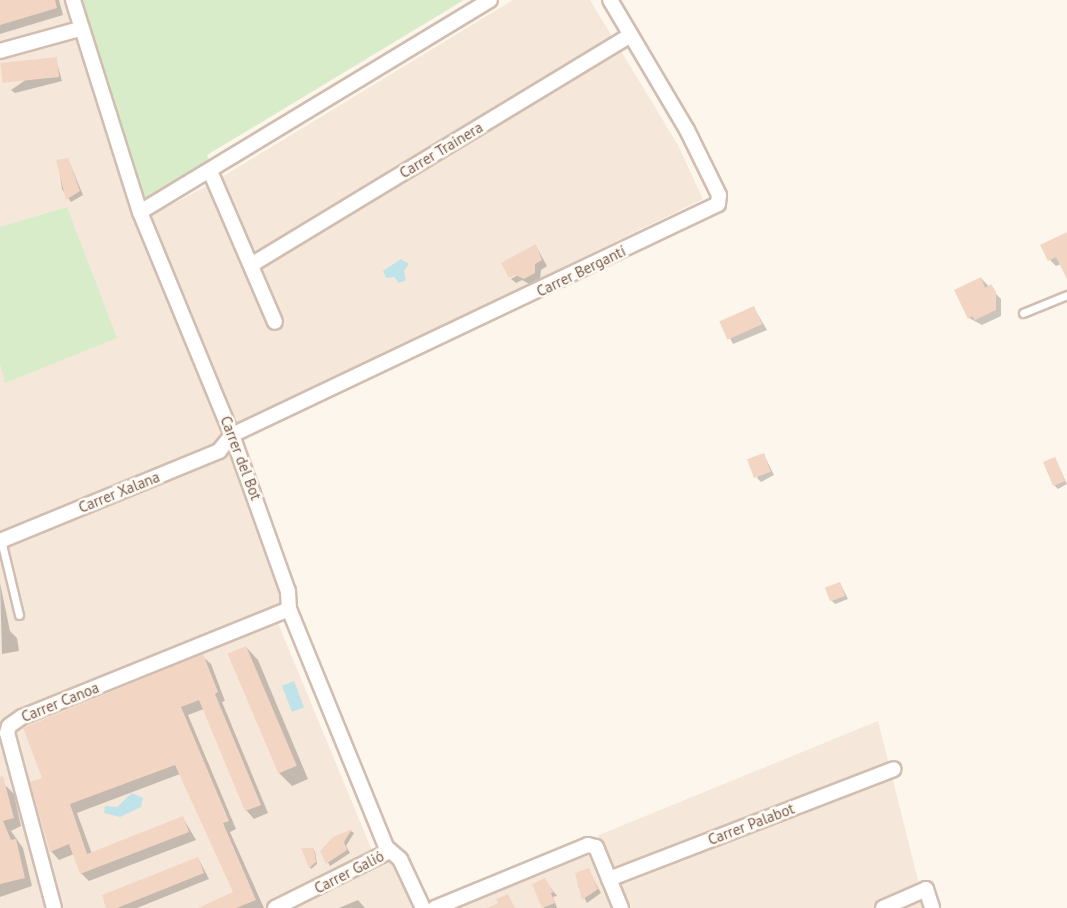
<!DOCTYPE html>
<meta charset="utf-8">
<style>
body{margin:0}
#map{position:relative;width:1067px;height:908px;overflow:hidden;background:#fdf6ec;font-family:"PT Sans",sans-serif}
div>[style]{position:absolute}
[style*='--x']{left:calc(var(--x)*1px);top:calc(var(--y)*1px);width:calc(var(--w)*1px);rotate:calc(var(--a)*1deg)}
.residential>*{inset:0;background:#f5e8da}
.green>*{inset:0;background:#d8ecc9}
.water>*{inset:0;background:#bfe3e8;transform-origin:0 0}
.shadow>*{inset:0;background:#0003}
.building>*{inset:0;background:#f3d5c3;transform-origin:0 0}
.roads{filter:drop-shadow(2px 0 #d1beb0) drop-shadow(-2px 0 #d1beb0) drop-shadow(0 2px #d1beb0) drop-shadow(0 -2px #d1beb0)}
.service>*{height:7px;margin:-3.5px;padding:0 3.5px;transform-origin:3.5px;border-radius:3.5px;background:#fff}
.minor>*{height:14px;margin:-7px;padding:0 7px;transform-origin:7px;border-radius:7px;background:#fff}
span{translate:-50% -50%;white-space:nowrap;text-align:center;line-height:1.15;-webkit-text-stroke:5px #fffaf3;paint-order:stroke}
.street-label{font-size:15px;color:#7a5c4d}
</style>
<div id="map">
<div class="residential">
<i style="clip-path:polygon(0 0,81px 0,150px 216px,212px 183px,513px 0,590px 0,678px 145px,703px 199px,254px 417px,239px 455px,286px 595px,278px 623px,371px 848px,399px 870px,417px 908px,0 908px)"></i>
<i style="clip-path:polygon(878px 721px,925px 908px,454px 908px,589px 854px,599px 835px)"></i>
</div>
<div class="green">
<i style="clip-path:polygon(78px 0,464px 0,207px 155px,210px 163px,145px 201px)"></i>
<i style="clip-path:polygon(67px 207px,117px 338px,5px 383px,0 364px,0 227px)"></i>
</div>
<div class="water">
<i style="clip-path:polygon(401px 259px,409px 264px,404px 271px,406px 280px,399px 283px,394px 277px,386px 278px,383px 271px)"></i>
<i style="left:294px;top:681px;width:28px;height:13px;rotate:69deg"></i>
<i style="clip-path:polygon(132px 793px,143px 798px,141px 807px,120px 817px,104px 813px,105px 806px,117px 807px)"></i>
</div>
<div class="shadow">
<i style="clip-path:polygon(0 0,59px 0,63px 15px,0 34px)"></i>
<i style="clip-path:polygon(56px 59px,62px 81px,15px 93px,11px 90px)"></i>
<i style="clip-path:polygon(68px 159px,83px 195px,71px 202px,62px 189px,58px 161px)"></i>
<i style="clip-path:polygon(1067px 234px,1067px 275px,1061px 264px,1056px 266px,1050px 260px,1042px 246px)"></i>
<i style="clip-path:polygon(536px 246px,547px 266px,541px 270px,540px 279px,531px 285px,522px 280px,516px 283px,511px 279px,523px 272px)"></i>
<i style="clip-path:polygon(981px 278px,1001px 299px,1001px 316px,982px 325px,969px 318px)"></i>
<i style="clip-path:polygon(754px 308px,767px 330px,733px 344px,721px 321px)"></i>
<i style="clip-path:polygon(764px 455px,774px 475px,761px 482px,757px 478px)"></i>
<i style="clip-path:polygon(1055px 458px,1067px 484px,1058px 489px,1054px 485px)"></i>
<i style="clip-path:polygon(0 583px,10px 631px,17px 638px,19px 651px,2px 654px)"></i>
<i style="clip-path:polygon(840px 583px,848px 599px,835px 604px,831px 600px)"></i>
<i style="clip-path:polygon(246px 647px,258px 660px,308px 779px,292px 786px,279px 773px)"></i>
<i style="clip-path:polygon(202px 656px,211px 664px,225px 701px,222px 702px,268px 813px,254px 819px,246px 810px,204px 709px,188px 715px,236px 829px,230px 832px,264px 908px,202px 908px,235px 892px,180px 774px,77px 813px,92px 854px,183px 818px,196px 840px,89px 881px,81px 873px,74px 854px,59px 860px,51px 851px,44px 779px)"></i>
<i style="clip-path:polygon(0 786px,6px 786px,14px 794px,21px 826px,11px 831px,23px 848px,32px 886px,0 897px)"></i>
<i style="clip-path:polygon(351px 831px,354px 833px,346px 846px,350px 853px,330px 866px,322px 851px,334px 838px)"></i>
<i style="clip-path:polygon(303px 850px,315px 851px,317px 864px,311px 869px)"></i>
<i style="clip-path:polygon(198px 858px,209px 879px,137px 908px,108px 908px)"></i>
<i style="clip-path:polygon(588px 869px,601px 893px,587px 903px,578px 886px)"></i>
<i style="clip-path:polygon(548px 884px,557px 896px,553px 897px,557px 908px,544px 908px,534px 885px)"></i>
<i style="clip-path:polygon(358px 900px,365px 908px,339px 908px)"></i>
</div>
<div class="building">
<i style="clip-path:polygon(0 0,55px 0,57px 8px,0 25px)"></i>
<i style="left:57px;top:57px;width:20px;height:57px;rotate:84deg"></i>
<i style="clip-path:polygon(68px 158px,80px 191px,66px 200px,56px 160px)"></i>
<i style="clip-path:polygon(1067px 232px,1067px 279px,1056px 257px,1048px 261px,1040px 245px)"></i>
<i style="clip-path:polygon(536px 244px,542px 260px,535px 264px,535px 273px,524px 279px,515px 275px,509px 278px,501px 263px)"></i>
<i style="clip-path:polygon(981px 277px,985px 288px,991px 284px,996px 292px,996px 310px,975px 320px,972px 316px,968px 319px,954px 290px)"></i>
<i style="left:754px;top:306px;width:20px;height:38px;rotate:66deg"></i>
<i style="left:764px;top:453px;width:20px;height:18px;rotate:70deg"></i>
<i style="left:1055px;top:457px;width:26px;height:13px;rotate:67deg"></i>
<i style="left:840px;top:582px;width:15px;height:16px;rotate:70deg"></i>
<i style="left:246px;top:646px;width:130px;height:20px;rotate:67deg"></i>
<i style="clip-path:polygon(203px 654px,218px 692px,215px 694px,261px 805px,245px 811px,199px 700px,181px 707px,229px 821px,223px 823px,256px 900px,236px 908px,198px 908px,233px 892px,175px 765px,70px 804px,87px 854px,183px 816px,189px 832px,80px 874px,69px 844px,50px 852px,30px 782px,42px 778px,23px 728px)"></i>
<i style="clip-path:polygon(3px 776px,14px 818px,3px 821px,11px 840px,16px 839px,25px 878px,0 884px,0 777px)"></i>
<i style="clip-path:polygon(352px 829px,344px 842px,347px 850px,326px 864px,320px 851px,333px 837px)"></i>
<i style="clip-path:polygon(301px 848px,314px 848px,316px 862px,309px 868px)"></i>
<i style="clip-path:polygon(198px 857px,204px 873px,117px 908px,106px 908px,102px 895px)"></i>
<i style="clip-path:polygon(589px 868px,598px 889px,582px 900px,575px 873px)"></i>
<i style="clip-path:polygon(545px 878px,554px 892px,551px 893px,555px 903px,542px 908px,532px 884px)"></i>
<i style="clip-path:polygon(508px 894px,515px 908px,487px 908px,498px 903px,496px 899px)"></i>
</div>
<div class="roads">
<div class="service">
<i style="--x:1023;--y:313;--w:48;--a:-22.2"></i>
<i style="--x:1;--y:540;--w:77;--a:76.5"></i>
</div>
<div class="minor">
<i style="--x:73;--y:0;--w:222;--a:72.5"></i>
<i style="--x:140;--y:212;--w:241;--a:67.6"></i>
<i style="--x:232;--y:435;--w:166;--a:70.3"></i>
<i style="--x:288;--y:591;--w:18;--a:87"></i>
<i style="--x:289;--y:609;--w:257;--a:67.8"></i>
<i style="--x:386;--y:847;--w:18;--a:41"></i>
<i style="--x:400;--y:859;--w:54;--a:64.9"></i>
<i style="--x:0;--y:51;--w:83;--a:-15.4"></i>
<i style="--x:210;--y:171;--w:164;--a:66.7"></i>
<i style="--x:140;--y:212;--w:409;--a:-31.2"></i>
<i style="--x:251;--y:265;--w:444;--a:-31.2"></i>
<i style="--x:0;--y:541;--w:237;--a:-22.3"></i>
<i style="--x:219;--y:451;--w:21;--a:-51"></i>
<i style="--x:232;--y:435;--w:538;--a:-25.42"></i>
<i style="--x:718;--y:204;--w:9;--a:-84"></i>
<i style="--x:719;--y:195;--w:72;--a:-116.2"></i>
<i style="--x:687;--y:130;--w:151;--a:-120.6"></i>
<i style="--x:609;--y:879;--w:305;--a:-21.1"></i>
<i style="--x:54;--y:908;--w:181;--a:-105"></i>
<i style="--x:7;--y:733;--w:7;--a:-74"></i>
<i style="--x:9;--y:726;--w:16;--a:-35"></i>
<i style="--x:22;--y:717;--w:288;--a:-22"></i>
<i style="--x:275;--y:908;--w:128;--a:-26.4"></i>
<i style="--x:435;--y:908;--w:165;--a:-22.4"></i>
<i style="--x:588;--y:845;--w:8;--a:14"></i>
<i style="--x:596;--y:847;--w:66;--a:67.7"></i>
<i style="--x:883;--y:908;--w:47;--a:-23.8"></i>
<i style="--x:926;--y:889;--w:20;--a:72"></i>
</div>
</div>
<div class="street-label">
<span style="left:441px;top:150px;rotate:-31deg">Carrer Trainera</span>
<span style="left:581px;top:271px;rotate:-26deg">Carrer Bergantí</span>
<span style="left:241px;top:458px;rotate:69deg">Carrer del Bot</span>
<span style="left:119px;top:492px;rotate:-22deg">Carrer Xalana</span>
<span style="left:60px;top:702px;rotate:-22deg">Carrer Canoa</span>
<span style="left:751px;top:824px;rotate:-21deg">Carrer Palabot</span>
<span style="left:349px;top:872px;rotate:-27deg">Carrer Galió</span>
</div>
</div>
